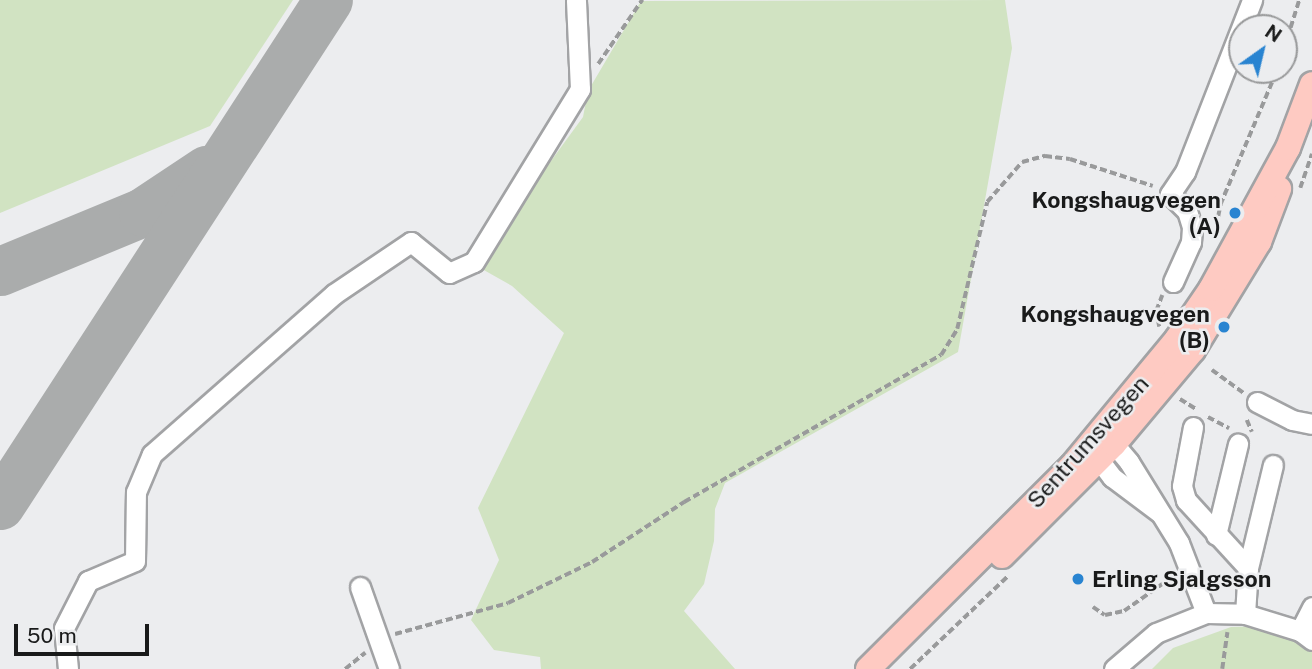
<!DOCTYPE html>
<style>
body{margin:0}
#map{position:relative;width:1312px;height:669px;overflow:hidden;background:#ecedef;font-family:"Public Sans",sans-serif}
div>[style]{position:absolute}
[style*='--x']{left:calc(var(--x)*1px);top:calc(var(--y)*1px);width:calc(var(--w)*1px);rotate:calc(var(--a)*1deg)}
.green>*{inset:0;background:#d1e3c2}
.taxiway>*{height:49px;margin:-24.5px;padding:0 24.5px;transform-origin:24.5px;border-radius:24.5px;background:#aaacac}
.path>*{height:3.5px;margin-top:-1.75px;transform-origin:0;background:repeating-linear-gradient(90deg,#999a9b 0 7px,transparent 0 10.5px)}
.roads{filter:drop-shadow(2px 0 #a2a3a5) drop-shadow(-2px 0 #a2a3a5) drop-shadow(0 2px #a2a3a5) drop-shadow(0 -2px #a2a3a5)}
.minor>*{height:19px;margin:-9.5px;padding:0 9.5px;transform-origin:9.5px;border-radius:9.5px;background:#fff}
.major>*{height:24px;margin:-12px;padding:0 12px;transform-origin:12px;border-radius:12px;background:#fecac2}
.dots>*{width:19px;height:19px;translate:-50% -50%;box-sizing:border-box;border:4px solid #ecedef;border-radius:50%}
span{translate:-50% -50%;white-space:nowrap;text-align:center;line-height:1.15;-webkit-text-stroke:5px #ecedef;paint-order:stroke}
.poi-label{font-size:23px;color:#191a1a;font-weight:700}
.right{translate:-100% -50%;text-align:right}
.left{translate:0 -50%;text-align:left}
.street-label{font-size:23px;color:#191a1a}
.north{position:absolute;left:1228px;top:14px;width:70px;height:70px;box-sizing:border-box;background:#ecedef;border:2px solid #98999a;border-radius:50%;rotate:34deg;font-size:19px;font-weight:700;line-height:28px;text-align:center;color:#191a1a}
.north::after{content:'';display:block;margin:auto;width:24px;height:32px;background:#2984d1;clip-path:polygon(50% 0,100% 100%,50% 72%,0 100%)}
.scale{position:absolute;left:14px;top:624px;width:135px;height:32px;box-sizing:border-box;border:4px solid #191a1a;border-top:0;padding-left:9px;font-size:21px;line-height:24px;white-space:nowrap;color:#191a1a;-webkit-text-stroke:5px #ecedef;paint-order:stroke}
</style>
<div id="map">
<div class="green">
<i style="clip-path:polygon(0 0,293px 0,210px 126px,0 213px)"></i>
<i style="clip-path:polygon(1005px 0,1012px 48px,958px 352px,725px 483px,715px 509px,714px 541px,704px 584px,684px 611px,735px 669px,541px 669px,540px 657px,494px 650px,471px 620px,499px 560px,478px 508px,564px 333px,512px 286px,482px 269px,532px 187px,583px 117px,588px 91px,641px 1px)"></i>
<i style="clip-path:polygon(1267px 626px,1299px 638px,1312px 649px,1312px 669px,1152px 669px,1173px 648px,1231px 627px)"></i>
</div>
<div class="taxiway">
<i style="--x:0;--y:271;--w:155;--a:-22.4"></i>
<i style="--x:143;--y:212;--w:76;--a:-33.7"></i>
<i style="--x:0;--y:505;--w:602;--a:-57"></i>
</div>
<div class="path">
<i style="--x:1284;--y:48;--w:50;--a:-72.6"></i>
<i style="--x:598;--y:64;--w:78;--a:-55.5"></i>
<i style="--x:1300;--y:188;--w:36;--a:-71"></i>
<i style="--x:1214;--y:237;--w:33;--a:-79"></i>
<i style="--x:1220;--y:205;--w:147;--a:-67.1"></i>
<i style="--x:1159;--y:327;--w:16;--a:-101"></i>
<i style="--x:1156;--y:311;--w:17;--a:-69"></i>
<i style="--x:1212;--y:370;--w:39;--a:36"></i>
<i style="--x:1180;--y:399;--w:19;--a:32"></i>
<i style="--x:1208;--y:417;--w:24;--a:28"></i>
<i style="--x:1247;--y:420;--w:13;--a:67"></i>
<i style="--x:1093;--y:607;--w:14;--a:34"></i>
<i style="--x:1105;--y:615;--w:19;--a:-12"></i>
<i style="--x:1124;--y:611;--w:59;--a:-35.3"></i>
<i style="--x:395;--y:634;--w:117;--a:-15.3"></i>
<i style="--x:508;--y:603;--w:93;--a:-26"></i>
<i style="--x:592;--y:562;--w:110;--a:-33.1"></i>
<i style="--x:684;--y:502;--w:296;--a:-29.8"></i>
<i style="--x:941;--y:355;--w:31;--a:-58"></i>
<i style="--x:957;--y:329;--w:130;--a:-76.7"></i>
<i style="--x:987;--y:202;--w:53;--a:-48.8"></i>
<i style="--x:1022;--y:162;--w:24;--a:-15"></i>
<i style="--x:1045;--y:156;--w:25;--a:7"></i>
<i style="--x:1070;--y:159;--w:87;--a:18"></i>
<i style="--x:345;--y:669;--w:26;--a:-39"></i>
<i style="--x:910;--y:669;--w:135;--a:-43.5"></i>
<i style="--x:1222;--y:669;--w:37;--a:-82"></i>
</div>
<div class="roads">
<div class="minor">
<i style="--x:1173;--y:282;--w:44;--a:-65.8"></i>
<i style="--x:1191;--y:242;--w:15;--a:-86"></i>
<i style="--x:1192;--y:227;--w:17;--a:-107"></i>
<i style="--x:1187;--y:211;--w:24;--a:-135"></i>
<i style="--x:1170;--y:194;--w:27;--a:-56"></i>
<i style="--x:1185;--y:172;--w:185;--a:-68.7"></i>
<i style="--x:1257;--y:402;--w:39;--a:27"></i>
<i style="--x:1292;--y:420;--w:20;--a:11"></i>
<i style="--x:1193;--y:427;--w:60;--a:100.6"></i>
<i style="--x:1182;--y:486;--w:15;--a:74"></i>
<i style="--x:1186;--y:500;--w:92;--a:47.6"></i>
<i style="--x:1160;--y:513;--w:60;--a:-143.1"></i>
<i style="--x:1112;--y:477;--w:21;--a:-127"></i>
<i style="--x:1099;--y:460;--w:20;--a:-99"></i>
<i style="--x:1096;--y:440;--w:18;--a:13"></i>
<i style="--x:1114;--y:444;--w:23;--a:50"></i>
<i style="--x:1129;--y:462;--w:95;--a:58.3"></i>
<i style="--x:1179;--y:543;--w:75;--a:68.9"></i>
<i style="--x:1216;--y:535;--w:94;--a:-76.4"></i>
<i style="--x:360;--y:587;--w:87;--a:70.5"></i>
<i style="--x:1245;--y:614;--w:58;--a:17.2"></i>
<i style="--x:1300;--y:631;--w:15;--a:37"></i>
<i style="--x:1300;--y:631;--w:27;--a:-63"></i>
<i style="--x:68;--y:669;--w:41;--a:-95.6"></i>
<i style="--x:64;--y:628;--w:53;--a:-62.9"></i>
<i style="--x:88;--y:581;--w:51;--a:-23.1"></i>
<i style="--x:135;--y:561;--w:69;--a:-89.2"></i>
<i style="--x:136;--y:492;--w:41;--a:-67.2"></i>
<i style="--x:152;--y:454;--w:242;--a:-41.3"></i>
<i style="--x:334;--y:294;--w:93;--a:-34"></i>
<i style="--x:411;--y:242;--w:49;--a:39.2"></i>
<i style="--x:449;--y:273;--w:27;--a:-24"></i>
<i style="--x:474;--y:262;--w:203;--a:-58.5"></i>
<i style="--x:580;--y:89;--w:89;--a:-92.6"></i>
<i style="--x:1114;--y:669;--w:55;--a:-40.6"></i>
<i style="--x:1156;--y:633;--w:54;--a:-21.8"></i>
<i style="--x:1206;--y:613;--w:39;--a:1"></i>
<i style="--x:1245;--y:614;--w:46;--a:-86.3"></i>
<i style="--x:1248;--y:568;--w:106;--a:-76.4"></i>
</div>
<div class="major">
<i style="--x:1002;--y:556;--w:158;--a:-45"></i>
<i style="--x:1114;--y:444;--w:123;--a:-50"></i>
<i style="--x:1193;--y:350;--w:127;--a:-58.6"></i>
<i style="--x:1259;--y:242;--w:57;--a:-69.3"></i>
<i style="--x:868;--y:669;--w:288;--a:-44.9"></i>
<i style="--x:1072;--y:466;--w:165;--a:-50.4"></i>
<i style="--x:1177;--y:339;--w:60;--a:-55.8"></i>
<i style="--x:1211;--y:289;--w:161;--a:-61.4"></i>
<i style="--x:1288;--y:148;--w:68;--a:-69.4"></i>
</div>
</div>
<div class="dots">
<i style="left:1235px;top:213px;background:#2984d1"></i>
<i style="left:1224px;top:327px;background:#2984d1"></i>
<i style="left:1078px;top:579px;background:#2984d1"></i>
</div>
<div class="poi-label">
<span class="right" style="left:1221px;top:213px">Kongshaugvegen<br>(A)</span>
<span class="right" style="left:1210px;top:327px">Kongshaugvegen<br>(B)</span>
<span class="left" style="left:1092px;top:579px">Erling Sjalgsson</span>
</div>
<div class="street-label">
<span style="left:1088px;top:442px;rotate:-48deg">Sentrumsvegen</span>
</div>
<div class="north">N</div>
<div class="scale">50 m</div>
</div>
